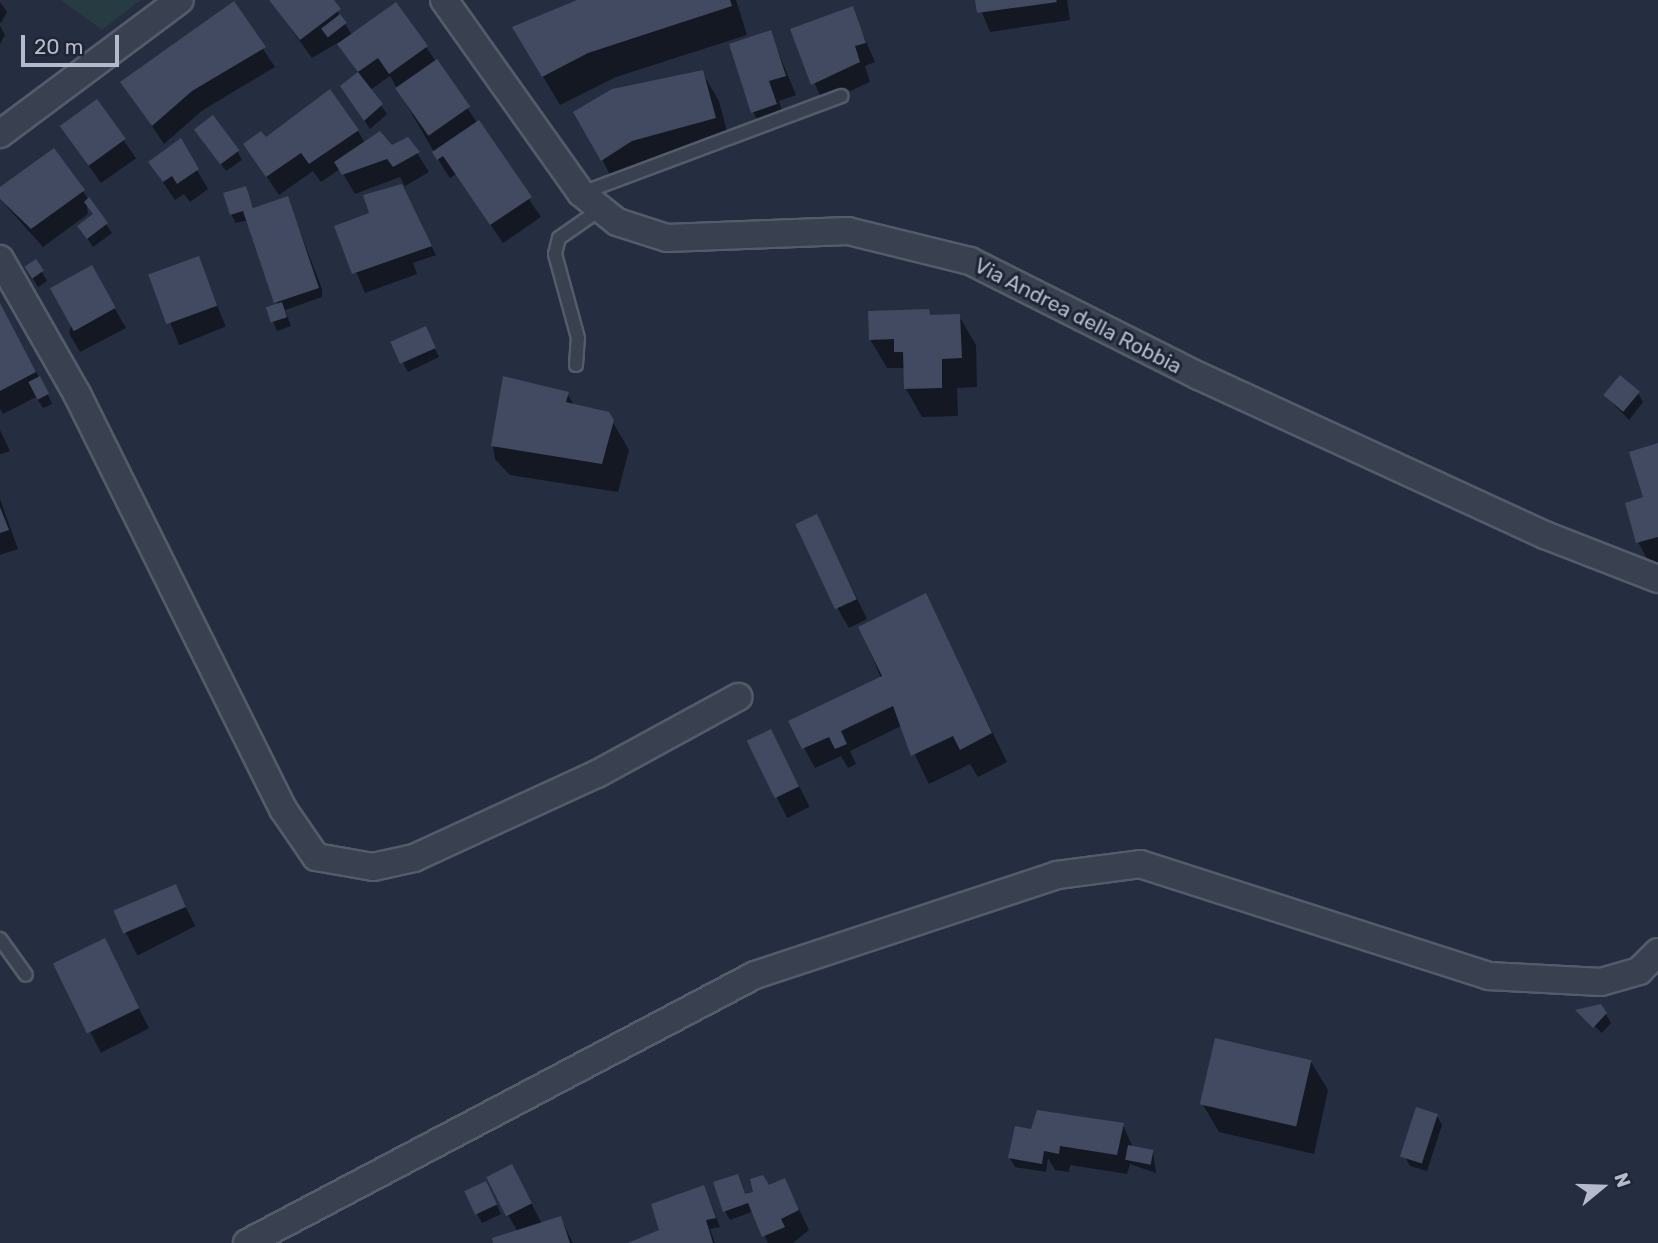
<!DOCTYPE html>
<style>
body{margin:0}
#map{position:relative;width:1658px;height:1243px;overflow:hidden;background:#252d41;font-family:Rubik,sans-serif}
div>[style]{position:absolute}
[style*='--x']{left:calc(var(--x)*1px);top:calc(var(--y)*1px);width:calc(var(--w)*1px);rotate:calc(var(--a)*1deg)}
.green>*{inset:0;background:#273b42}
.shadow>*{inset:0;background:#0007;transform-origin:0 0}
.building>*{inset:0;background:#414a61;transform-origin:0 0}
.roads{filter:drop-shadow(2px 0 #545b6b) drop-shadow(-2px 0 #545b6b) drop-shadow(0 2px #545b6b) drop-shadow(0 -2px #545b6b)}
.lane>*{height:12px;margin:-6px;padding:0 6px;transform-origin:6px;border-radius:6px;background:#394050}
.street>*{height:26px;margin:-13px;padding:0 13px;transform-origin:13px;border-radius:13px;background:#394050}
span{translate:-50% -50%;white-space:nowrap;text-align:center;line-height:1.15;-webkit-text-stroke:6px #1e2535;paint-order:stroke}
.street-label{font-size:21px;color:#b5bbcb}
.north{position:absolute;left:1567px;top:1152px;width:70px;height:70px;-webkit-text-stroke:5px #1e2535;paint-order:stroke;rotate:71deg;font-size:19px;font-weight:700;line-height:28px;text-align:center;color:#b5bbcb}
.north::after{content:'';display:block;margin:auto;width:24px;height:32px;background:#b5bbcb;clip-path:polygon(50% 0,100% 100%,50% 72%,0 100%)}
.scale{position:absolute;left:21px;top:35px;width:98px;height:32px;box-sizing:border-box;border:4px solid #b5bbcb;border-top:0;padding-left:9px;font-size:21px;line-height:24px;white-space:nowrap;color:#b5bbcb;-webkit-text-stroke:5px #1e2535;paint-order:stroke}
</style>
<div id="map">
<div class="green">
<i style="clip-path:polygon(61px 0,141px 0,102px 30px)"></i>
</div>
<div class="shadow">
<i style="clip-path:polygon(270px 0,330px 0,352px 35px,426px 47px,541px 217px,503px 243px,456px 174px,450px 178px,445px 171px,390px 76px,370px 90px,387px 114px,370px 129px,348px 96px,359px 74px,339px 42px,312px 58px)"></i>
<i style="clip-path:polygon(584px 0,736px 0,747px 35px,616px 77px,560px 105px,531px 56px)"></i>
<i style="clip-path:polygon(977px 0,1067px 0,1070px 20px,990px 32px)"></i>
<i style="clip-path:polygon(0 2px,7px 12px,1px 23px,0 22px)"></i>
<i style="clip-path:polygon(233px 4px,275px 67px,203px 110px,164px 144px,123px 83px)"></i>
<i style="clip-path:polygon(852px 9px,875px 62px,865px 66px,870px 82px,823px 103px,793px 31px)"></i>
<i style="clip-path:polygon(0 26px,5px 35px,0 44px)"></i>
<i style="clip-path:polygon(770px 32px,796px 95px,779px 101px,786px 123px,764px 131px,753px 112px)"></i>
<i style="clip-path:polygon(702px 72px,719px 101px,731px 147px,649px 170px,618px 189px,576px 112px)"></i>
<i style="left:96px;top:101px;width:70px;height:43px;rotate:55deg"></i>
<i style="clip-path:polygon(358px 131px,365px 143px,391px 147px,408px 139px,429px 172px,405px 186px,400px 177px,355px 194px,340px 169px,321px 182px,313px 171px,279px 195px,245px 144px)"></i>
<i style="clip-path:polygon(202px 138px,237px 151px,242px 160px,226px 171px)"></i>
<i style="clip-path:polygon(180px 141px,208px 189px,190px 202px,184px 194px,175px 200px,150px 163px)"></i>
<i style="clip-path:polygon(54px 150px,112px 233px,93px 247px,85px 235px,94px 215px,86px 201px,88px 214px,43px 247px,0 199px,0 189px)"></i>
<i style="clip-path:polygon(401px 186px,436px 255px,413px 263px,417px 274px,365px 293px,337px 227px,372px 214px)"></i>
<i style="clip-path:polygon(245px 188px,254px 209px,287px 198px,322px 289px,322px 297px,285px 310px,291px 326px,277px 331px,268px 309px,278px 305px,248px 220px,236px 223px,231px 214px)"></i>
<i style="left:198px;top:258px;width:74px;height:50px;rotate:68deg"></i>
<i style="clip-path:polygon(91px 267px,126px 328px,80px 352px,69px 333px)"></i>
<i style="clip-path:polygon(27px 268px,42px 272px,47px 281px,38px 287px)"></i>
<i style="clip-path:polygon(0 306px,45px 388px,52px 404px,43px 408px,36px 397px,3px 414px,0 409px)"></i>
<i style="clip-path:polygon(959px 316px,976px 345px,977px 387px,957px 388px,958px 416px,922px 417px,906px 389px,905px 368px,887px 368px,870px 339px)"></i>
<i style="clip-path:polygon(430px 338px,439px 357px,408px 372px,393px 344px)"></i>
<i style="clip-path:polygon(1638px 393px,1643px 402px,1629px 420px,1605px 395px)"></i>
<i style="clip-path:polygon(567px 394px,575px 406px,608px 414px,629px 450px,618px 492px,510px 475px,495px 459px,493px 446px)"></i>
<i style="clip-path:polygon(0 430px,10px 451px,0 454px)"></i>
<i style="clip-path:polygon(1658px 445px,1658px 570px,1654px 571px,1638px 542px)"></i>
<i style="clip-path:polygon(0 499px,18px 549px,0 555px)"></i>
<i style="clip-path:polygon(817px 517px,867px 619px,849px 628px,838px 609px)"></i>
<i style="clip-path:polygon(925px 596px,1007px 762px,978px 777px,970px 764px,929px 784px,901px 726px,850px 751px,856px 764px,848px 768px,841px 756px,815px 768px,790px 722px,881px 678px,860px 628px)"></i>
<i style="left:771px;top:731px;width:85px;height:25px;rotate:63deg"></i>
<i style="left:175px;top:886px;width:45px;height:65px;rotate:63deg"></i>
<i style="left:104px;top:940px;width:99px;height:54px;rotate:63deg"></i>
<i style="clip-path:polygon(1601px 1006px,1611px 1023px,1602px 1033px,1578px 1011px)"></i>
<i style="clip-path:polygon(1311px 1062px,1328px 1090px,1314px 1154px,1219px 1132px,1202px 1103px)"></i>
<i style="clip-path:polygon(1437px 1116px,1442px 1125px,1427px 1171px,1410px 1166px,1405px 1157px)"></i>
<i style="clip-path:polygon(1123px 1125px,1133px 1148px,1153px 1151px,1156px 1173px,1130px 1164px,1127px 1174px,1070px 1165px,1069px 1172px,1055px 1170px,1048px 1158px,1046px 1172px,1015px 1167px,1010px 1158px,1033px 1131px)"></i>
<i style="clip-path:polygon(785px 1180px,809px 1230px,793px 1243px,768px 1243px,754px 1211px,730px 1220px,725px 1211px,746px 1196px)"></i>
<i style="clip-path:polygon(522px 1185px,542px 1224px,561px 1219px,573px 1243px,495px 1243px,518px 1232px,508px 1215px)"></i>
<i style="clip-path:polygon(491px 1193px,501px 1214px,482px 1223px,477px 1214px)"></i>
<i style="clip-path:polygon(708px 1196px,720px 1227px,710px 1229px,715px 1243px,630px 1243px,659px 1232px)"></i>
</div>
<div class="building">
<i style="clip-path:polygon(269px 0,334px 0,341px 9px,300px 40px)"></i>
<i style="clip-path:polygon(577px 0,730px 0,732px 6px,588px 53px,542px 77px,512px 27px)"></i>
<i style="clip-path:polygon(975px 0,1056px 0,1057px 2px,977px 13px)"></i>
<i style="clip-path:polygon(234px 1px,266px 47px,192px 91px,152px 126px,120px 82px)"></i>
<i style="clip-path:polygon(396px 2px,428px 46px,389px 74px,378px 58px,358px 72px,337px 44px)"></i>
<i style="clip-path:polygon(853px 6px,866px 43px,855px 46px,860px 62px,811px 85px,790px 29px)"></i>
<i style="left:340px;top:14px;width:11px;height:24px;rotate:52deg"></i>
<i style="clip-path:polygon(771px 30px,786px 76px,769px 81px,777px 104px,751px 113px,729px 44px)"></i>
<i style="left:437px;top:59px;width:58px;height:51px;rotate:55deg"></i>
<i style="clip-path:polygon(703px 70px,716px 118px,632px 141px,601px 161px,573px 112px,612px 89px)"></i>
<i style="clip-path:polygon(358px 72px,383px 104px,364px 121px,340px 86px)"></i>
<i style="clip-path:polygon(330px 89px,359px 130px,309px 164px,301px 153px,266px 177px,243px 144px,261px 131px,266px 137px)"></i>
<i style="left:97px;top:99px;width:49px;height:46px;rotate:54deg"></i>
<i style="left:213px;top:115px;width:44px;height:24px;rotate:53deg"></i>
<i style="clip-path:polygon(479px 120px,532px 197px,490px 225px,443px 156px,437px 160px,432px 152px)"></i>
<i style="clip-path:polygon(380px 131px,392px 145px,408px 137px,420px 152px,393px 167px,387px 159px,342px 175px,334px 162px)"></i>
<i style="clip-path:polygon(181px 138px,199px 169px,177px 184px,172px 176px,163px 182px,148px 162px)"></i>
<i style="clip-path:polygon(54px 148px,85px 190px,31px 229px,0 199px,0 187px)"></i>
<i style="clip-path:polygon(402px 184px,432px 246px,352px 274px,334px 226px,369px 213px,363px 195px)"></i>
<i style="clip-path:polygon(246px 186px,253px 208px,288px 196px,319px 288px,274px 303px,243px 211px,230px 215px,223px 193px)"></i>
<i style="clip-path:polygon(89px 197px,108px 223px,87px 239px,77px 226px,93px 214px,84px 202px)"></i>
<i style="left:199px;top:256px;width:53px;height:54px;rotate:70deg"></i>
<i style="left:36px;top:259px;width:14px;height:14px;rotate:56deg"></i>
<i style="left:92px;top:265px;width:49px;height:48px;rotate:61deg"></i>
<i style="left:282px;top:302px;width:16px;height:17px;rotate:72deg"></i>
<i style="clip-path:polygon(0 303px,36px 372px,0 391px)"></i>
<i style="clip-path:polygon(929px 309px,930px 315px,960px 314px,962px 358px,942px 359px,942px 388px,904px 389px,903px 352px,894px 352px,894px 339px,869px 340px,868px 311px)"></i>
<i style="left:426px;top:326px;width:24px;height:39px;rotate:66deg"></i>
<i style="left:1620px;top:375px;width:26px;height:26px;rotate:40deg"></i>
<i style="left:40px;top:376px;width:20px;height:13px;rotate:63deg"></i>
<i style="clip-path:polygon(503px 376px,569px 392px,566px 402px,609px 412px,614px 420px,602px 464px,491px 446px)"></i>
<i style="clip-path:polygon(1658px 443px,1658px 537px,1636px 543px,1625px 503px,1643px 497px,1629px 452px)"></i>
<i style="clip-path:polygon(0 507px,9px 530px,0 533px)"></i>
<i style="left:817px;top:514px;width:94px;height:24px;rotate:65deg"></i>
<i style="clip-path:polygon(926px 593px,992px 733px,960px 750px,953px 736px,911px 756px,893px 706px,841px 731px,847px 744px,835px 749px,829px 737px,802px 749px,788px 721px,882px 676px,858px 627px)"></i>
<i style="left:771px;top:729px;width:64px;height:27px;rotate:64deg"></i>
<i style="left:176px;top:884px;width:25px;height:68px;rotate:67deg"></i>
<i style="left:105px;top:938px;width:78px;height:58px;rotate:64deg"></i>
<i style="clip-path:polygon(1601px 1004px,1607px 1013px,1593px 1028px,1575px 1010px)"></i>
<i style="left:1215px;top:1038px;width:99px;height:68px;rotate:13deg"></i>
<i style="left:1416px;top:1107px;width:23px;height:52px;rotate:18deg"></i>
<i style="clip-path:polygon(1037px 1110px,1124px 1123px,1117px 1155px,1060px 1146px,1059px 1154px,1044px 1151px,1042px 1164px,1008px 1158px,1015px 1126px,1031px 1129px)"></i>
<i style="left:1128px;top:1145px;width:26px;height:15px;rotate:11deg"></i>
<i style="left:512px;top:1164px;width:44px;height:29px;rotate:63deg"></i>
<i style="clip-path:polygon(738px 1174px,745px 1194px,753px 1192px,750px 1179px,763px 1175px,769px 1185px,785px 1178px,799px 1210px,781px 1219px,785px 1227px,762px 1237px,748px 1203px,723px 1212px,713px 1182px)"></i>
<i style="left:486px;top:1181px;width:26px;height:24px;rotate:65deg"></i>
<i style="clip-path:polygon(704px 1185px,716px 1218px,706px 1220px,713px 1243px,628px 1243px,659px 1230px,651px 1204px)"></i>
<i style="clip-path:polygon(561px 1216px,570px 1243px,493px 1243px,492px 1238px)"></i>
</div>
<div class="roads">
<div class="lane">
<i style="--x:582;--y:193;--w:277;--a:-20.5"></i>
<i style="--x:576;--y:365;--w:27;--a:-86"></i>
<i style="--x:578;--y:338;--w:87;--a:-105.3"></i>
<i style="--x:555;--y:254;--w:16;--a:-76"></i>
<i style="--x:559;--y:238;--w:47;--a:-34.7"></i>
<i style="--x:0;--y:939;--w:44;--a:54.2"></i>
</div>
<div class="street">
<i style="--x:444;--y:0;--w:237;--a:54.6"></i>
<i style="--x:581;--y:193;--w:46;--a:38.9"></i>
<i style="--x:617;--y:222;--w:52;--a:17.7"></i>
<i style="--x:667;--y:238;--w:181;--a:-2.2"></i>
<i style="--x:848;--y:231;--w:126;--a:13.8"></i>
<i style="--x:970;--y:261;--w:256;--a:26.7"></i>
<i style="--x:1199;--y:376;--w:381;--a:24.7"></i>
<i style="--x:1545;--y:535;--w:121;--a:21.3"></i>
<i style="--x:0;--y:134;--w:224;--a:-36.7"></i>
<i style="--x:0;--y:259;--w:155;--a:60.3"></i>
<i style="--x:77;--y:394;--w:463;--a:63.6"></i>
<i style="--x:283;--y:809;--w:58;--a:55.5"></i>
<i style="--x:316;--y:857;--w:58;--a:10"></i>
<i style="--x:373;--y:867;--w:42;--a:-12.4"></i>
<i style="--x:414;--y:858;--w:201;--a:-24.7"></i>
<i style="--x:597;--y:774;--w:161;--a:-28.6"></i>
<i style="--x:247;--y:1243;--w:574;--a:-27.81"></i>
<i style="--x:755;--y:975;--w:318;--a:-18.3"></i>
<i style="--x:1057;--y:875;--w:84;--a:-7.5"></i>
<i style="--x:1140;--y:864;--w:367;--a:17.8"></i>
<i style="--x:1489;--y:976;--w:112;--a:3.1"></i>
<i style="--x:1601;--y:982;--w:40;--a:-16"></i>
<i style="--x:1639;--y:971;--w:27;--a:-45"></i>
</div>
</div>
<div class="street-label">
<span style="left:1078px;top:316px;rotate:27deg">Via Andrea della Robbia</span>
</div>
<div class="north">N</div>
<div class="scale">20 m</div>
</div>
